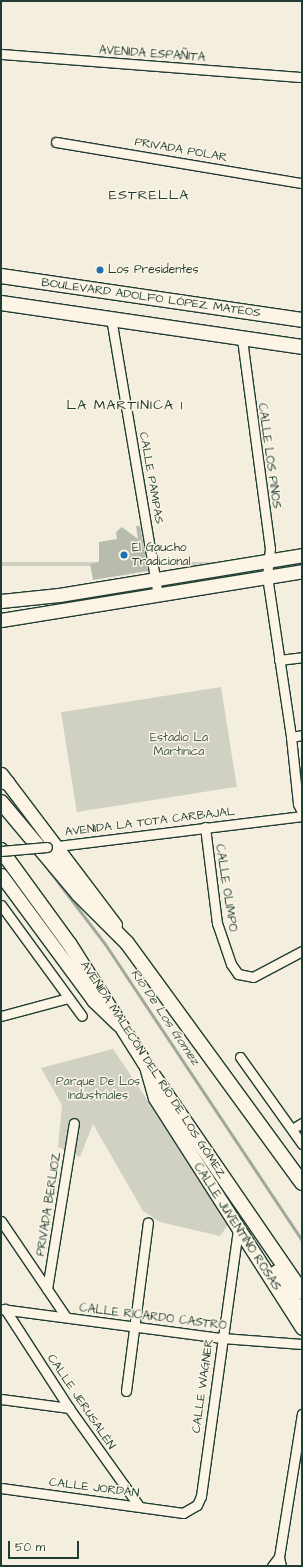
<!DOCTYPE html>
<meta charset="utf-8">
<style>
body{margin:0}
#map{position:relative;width:303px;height:1567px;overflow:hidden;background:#f3eede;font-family:"Architects Daughter",sans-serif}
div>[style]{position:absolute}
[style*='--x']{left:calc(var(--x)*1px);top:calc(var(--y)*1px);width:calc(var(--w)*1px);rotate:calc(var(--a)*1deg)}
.green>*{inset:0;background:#d0d1c2;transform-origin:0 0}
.stream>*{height:3px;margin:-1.5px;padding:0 1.5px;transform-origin:1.5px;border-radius:1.5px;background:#a0a89b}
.building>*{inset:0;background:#b8bcae}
.roads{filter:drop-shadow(1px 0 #1f3d34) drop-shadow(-1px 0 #1f3d34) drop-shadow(0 1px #1f3d34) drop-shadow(0 -1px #1f3d34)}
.street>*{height:9px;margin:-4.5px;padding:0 4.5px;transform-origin:4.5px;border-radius:4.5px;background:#fcf5e5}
.secondary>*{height:13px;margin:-6.5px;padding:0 6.5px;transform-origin:6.5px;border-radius:6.5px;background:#fcf5e5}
.primary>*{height:14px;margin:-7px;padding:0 7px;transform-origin:7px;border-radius:7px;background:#fcf5e5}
.bridges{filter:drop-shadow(1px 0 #1f3d34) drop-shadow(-1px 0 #1f3d34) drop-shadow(0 1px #1f3d34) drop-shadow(0 -1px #1f3d34)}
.street-bridge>*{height:9px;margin:-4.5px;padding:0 4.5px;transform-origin:4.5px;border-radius:4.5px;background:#fcf5e5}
.dots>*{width:11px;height:11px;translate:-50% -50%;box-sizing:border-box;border:2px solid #fcf5e5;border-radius:50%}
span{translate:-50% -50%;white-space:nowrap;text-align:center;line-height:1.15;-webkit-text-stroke:3px #fcf5e5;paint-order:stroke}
.street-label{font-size:12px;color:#1f3d34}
.poi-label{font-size:12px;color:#1f3d34}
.left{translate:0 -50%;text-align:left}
.park-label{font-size:12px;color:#425b50}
.water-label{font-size:13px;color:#465d53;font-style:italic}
.quarter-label{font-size:14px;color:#1f3d34;letter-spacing:1px}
.frame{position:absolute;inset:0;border:2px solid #1f3d34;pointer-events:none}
.scale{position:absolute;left:8px;top:1541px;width:71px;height:18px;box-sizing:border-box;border:2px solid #1f3d34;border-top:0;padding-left:5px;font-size:12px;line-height:14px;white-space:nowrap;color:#1f3d34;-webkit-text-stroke:3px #fcf5e5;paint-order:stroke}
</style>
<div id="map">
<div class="green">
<i style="left:302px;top:562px;width:4px;height:305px;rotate:90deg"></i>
<i style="left:221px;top:687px;width:101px;height:162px;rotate:81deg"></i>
<i style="clip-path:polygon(113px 1049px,230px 1222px,220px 1236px,160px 1222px,143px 1211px,93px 1124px,80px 1157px,58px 1147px,62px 1105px,41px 1068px)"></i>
</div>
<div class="stream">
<i style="--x:45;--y:865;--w:99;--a:52.8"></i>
<i style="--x:105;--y:944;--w:356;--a:56.4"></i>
</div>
<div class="building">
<i style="clip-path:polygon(136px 526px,140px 526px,148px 571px,93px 580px,90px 564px,99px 562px,99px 542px,117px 539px,116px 532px,122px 527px,138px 539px)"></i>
</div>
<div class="roads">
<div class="street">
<i style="--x:1;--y:54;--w:302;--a:4.4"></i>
<i style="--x:56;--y:142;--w:249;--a:9.5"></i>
<i style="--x:111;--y:318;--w:281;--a:80.4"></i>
<i style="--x:242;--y:339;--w:211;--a:82.4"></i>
<i style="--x:270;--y:548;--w:28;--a:96"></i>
<i style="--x:267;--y:576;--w:163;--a:81.5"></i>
<i style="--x:291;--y:737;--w:67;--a:84"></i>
<i style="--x:298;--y:804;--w:9;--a:63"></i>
<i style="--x:279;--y:660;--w:23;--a:-7"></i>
<i style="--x:291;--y:737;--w:11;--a:-10"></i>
<i style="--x:205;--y:827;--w:97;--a:82.9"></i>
<i style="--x:217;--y:923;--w:43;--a:71.1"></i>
<i style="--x:231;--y:964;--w:12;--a:55"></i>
<i style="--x:238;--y:974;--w:15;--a:11"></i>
<i style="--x:253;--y:977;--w:55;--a:-28"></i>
<i style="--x:50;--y:847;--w:254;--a:-7"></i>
<i style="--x:1;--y:905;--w:137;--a:53.9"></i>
<i style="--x:1;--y:1016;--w:69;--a:-15"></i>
<i style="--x:240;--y:1057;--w:107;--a:54.5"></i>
<i style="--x:292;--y:1129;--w:12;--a:-31"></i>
<i style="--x:1;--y:1221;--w:116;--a:55.9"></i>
<i style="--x:47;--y:1289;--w:168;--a:-80.8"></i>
<i style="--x:1;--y:1309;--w:223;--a:7.5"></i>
<i style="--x:222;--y:1338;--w:80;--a:4.3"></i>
<i style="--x:5;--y:1309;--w:118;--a:57.1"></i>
<i style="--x:69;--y:1408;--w:120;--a:54.5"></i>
<i style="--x:126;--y:1391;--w:170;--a:-82.6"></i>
<i style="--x:1;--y:1399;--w:69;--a:7.5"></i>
<i style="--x:1;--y:1488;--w:184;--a:7.8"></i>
<i style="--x:183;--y:1513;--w:16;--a:-30"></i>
<i style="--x:197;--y:1505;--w:10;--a:-66"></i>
<i style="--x:201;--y:1496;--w:270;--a:-82.1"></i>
<i style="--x:272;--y:1566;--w:11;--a:-52"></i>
<i style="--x:281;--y:1566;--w:9;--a:-103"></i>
<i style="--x:279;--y:1557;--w:145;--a:-80.9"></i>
</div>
<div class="secondary">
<i style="--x:1;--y:601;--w:58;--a:-5.9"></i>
<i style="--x:59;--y:595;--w:246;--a:-9.3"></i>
<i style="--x:1;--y:620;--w:305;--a:-9.2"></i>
<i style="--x:1;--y:774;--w:189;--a:52.9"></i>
<i style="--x:1;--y:875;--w:155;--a:53.6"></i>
<i style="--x:93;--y:1000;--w:35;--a:44"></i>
<i style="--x:145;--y:1063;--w:36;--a:74"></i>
<i style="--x:155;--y:1098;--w:273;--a:57.4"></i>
</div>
<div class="primary">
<i style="--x:1;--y:276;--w:304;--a:8.3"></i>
<i style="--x:1;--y:303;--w:304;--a:8.3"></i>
<i style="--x:1;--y:781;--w:7;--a:16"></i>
<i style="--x:1;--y:802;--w:121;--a:50"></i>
<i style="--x:79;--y:895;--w:68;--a:45"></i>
<i style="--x:127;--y:943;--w:297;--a:53.9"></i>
<i style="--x:1;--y:850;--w:117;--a:54"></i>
<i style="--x:70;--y:945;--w:138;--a:57.7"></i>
<i style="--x:144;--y:1062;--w:279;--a:55.5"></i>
<i style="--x:277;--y:1272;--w:51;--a:60.4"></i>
</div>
</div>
<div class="bridges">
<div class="street-bridge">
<i style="--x:1;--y:851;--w:46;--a:-5"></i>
</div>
</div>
<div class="dots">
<i style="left:100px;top:270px;background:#1f6fb2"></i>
<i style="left:124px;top:555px;background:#1f6fb2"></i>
</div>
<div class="street-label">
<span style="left:152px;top:54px;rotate:4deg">AVENIDA ESPAÑITA</span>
<span style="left:181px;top:150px;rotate:10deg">PRIVADA POLAR</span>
<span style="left:151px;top:298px;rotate:8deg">BOULEVARD ADOLFO LÓPEZ MATEOS</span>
<span style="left:269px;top:456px;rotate:82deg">CALLE LOS PINOS</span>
<span style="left:151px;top:478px;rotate:80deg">CALLE PAMPAS</span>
<span style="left:150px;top:822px;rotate:-7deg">AVENIDA LA TOTA CARBAJAL</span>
<span style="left:226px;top:888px;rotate:81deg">CALLE OLIMPO</span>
<span style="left:153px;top:1070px;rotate:57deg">AVENIDA MALECÓN DEL RÍO DE LOS GÓMEZ</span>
<span style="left:49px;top:1204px;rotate:-81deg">PRIVADA BERLIOZ</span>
<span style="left:237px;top:1227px;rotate:57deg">CALLE JUVENTINO ROSAS</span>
<span style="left:153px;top:1317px;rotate:7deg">CALLE RICARDO CASTRO</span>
<span style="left:203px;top:1386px;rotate:-82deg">CALLE WAGNER</span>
<span style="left:81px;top:1402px;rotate:56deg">CALLE JERUSALÉN</span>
<span style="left:94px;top:1488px;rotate:7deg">CALLE JORDÁN</span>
</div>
<div class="poi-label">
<span class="left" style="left:108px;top:270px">Los Presidentes</span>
<span class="left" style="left:132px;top:555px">El Gaucho<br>Tradicional</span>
</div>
<div class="park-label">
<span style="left:179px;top:745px">Estadio La<br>Martinica</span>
<span style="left:98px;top:1089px">Parque De Los<br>Industriales</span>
</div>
<div class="water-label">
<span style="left:165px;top:1017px;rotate:56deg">Rio De Los Gomez</span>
</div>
<div class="quarter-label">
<span style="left:149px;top:195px">ESTRELLA</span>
<span style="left:125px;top:405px">LA MARTINICA 1</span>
</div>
<div class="frame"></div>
<div class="scale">50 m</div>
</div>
